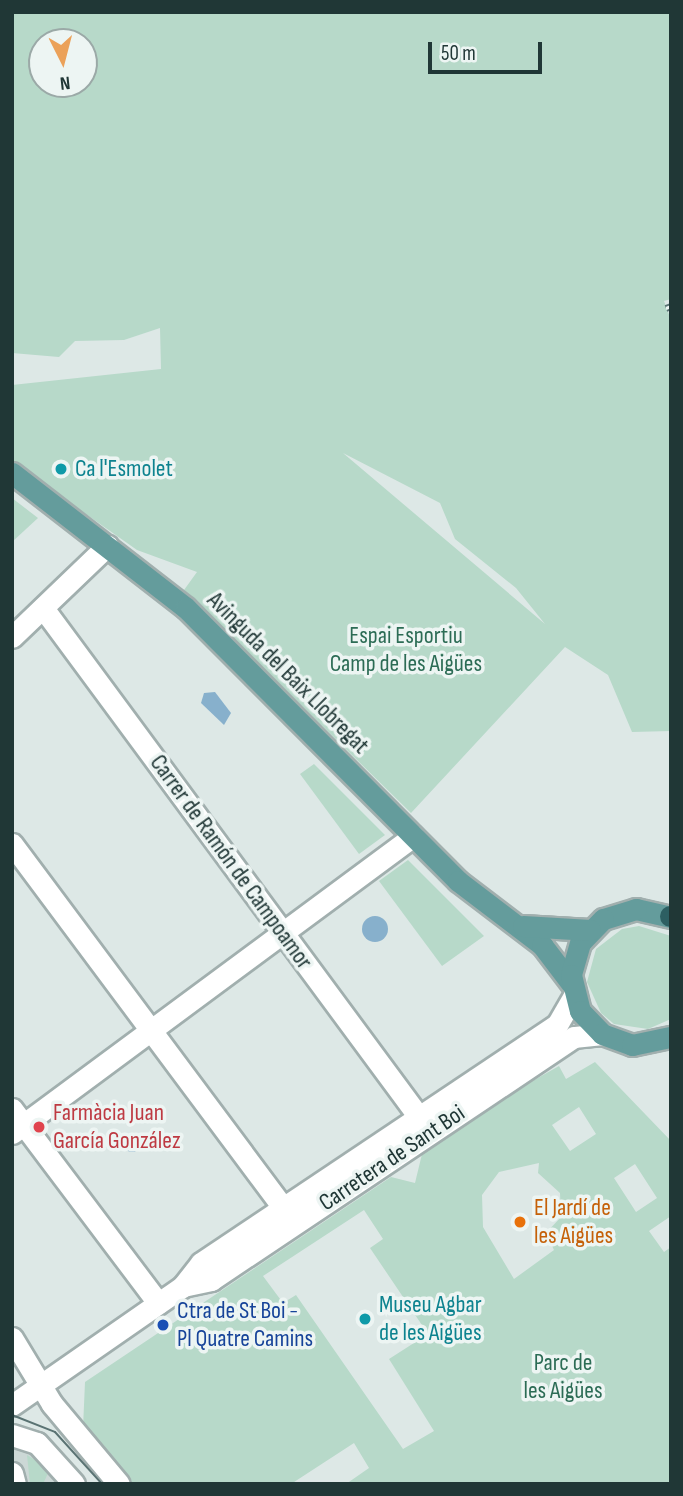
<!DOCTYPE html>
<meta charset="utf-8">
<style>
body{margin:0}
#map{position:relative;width:683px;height:1496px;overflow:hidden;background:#dde8e6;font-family:"Sofia Sans Condensed",sans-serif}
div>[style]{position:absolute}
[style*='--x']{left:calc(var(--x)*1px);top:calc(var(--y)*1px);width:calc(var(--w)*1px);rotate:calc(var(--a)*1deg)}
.built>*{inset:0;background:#ccd8d6}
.green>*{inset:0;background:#b7d9c9}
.water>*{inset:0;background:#87b0cc}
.round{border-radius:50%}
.roads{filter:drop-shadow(2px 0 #a1afae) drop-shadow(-2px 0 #a1afae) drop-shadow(0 2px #a1afae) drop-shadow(0 -2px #a1afae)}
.minor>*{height:21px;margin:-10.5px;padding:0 10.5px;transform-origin:10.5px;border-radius:10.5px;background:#fff}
.major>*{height:21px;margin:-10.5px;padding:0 10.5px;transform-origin:10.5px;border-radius:10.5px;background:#649c9c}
.highway>*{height:21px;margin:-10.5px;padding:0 10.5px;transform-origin:10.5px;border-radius:10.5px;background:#2d5f62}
.tram>*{height:2px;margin:-1px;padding:0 1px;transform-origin:1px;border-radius:1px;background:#5a7373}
.rail>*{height:7px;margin-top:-3.5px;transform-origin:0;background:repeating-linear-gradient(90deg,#edf5f3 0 13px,#5a7373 0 26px);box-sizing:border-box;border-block:2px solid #5a7373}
.dots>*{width:19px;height:19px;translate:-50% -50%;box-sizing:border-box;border:4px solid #edf5f3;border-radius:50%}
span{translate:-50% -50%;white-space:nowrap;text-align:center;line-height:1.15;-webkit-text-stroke:7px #edf5f3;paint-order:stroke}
.culture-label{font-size:24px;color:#0d838f}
.left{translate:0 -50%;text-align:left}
.park-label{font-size:24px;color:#2c6c55}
.street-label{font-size:24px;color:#203736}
.health-label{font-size:24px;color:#be3a42}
.food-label{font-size:24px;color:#c56008}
.transit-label{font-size:24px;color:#164399}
.frame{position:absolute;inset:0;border:14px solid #203736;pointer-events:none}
.north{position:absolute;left:28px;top:28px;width:70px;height:70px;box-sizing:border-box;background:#edf5f3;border:2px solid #9ba9a7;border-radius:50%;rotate:174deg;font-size:19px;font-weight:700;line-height:28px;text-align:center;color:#203736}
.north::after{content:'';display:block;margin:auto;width:24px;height:32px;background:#eba159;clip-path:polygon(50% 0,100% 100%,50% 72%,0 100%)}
.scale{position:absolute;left:428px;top:42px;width:114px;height:32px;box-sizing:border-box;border:4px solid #203736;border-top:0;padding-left:9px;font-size:21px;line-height:24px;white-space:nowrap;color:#203736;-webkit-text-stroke:5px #edf5f3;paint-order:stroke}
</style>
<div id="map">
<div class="built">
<i style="clip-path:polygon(12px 1445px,34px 1447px,68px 1484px,12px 1484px)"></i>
</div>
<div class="green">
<i style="clip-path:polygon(evenodd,12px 12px,671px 12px,671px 299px,664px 301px,671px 320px,671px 731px,632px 732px,608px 675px,565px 647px,411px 813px,184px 590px,197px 572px,137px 550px,12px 462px,12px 385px,161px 369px,160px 328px,124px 340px,75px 341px,59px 357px,12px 353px,12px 12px,42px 42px,84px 42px,84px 84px,42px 84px,42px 42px,12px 12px,343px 453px,440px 503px,455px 539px,516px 588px,545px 624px,343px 453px)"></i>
<i style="clip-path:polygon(12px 498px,38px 518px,12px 542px)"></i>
<i style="clip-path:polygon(314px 764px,385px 835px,359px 854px,300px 774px)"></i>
<i style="clip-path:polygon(408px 860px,484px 936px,442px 966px,379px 881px)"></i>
<i style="clip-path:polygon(639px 926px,671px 936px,671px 1019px,648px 1029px,614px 1024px,601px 1013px,587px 982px,596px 949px,622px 929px)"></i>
<i style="clip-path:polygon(evenodd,595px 1062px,671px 1141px,671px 1216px,649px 1231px,664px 1252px,671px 1247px,671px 1484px,346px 1484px,369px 1468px,354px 1443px,291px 1484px,131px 1484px,83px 1428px,85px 1382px,391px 1177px,415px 1183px,422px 1154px,513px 1092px,559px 1066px,566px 1079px,595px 1062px,579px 1107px,596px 1134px,570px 1151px,552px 1125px,579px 1107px,595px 1062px,539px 1163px,538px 1173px,560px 1193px,561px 1217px,546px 1233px,554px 1250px,514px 1279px,483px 1227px,482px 1195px,499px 1172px,539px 1163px,595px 1062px,635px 1164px,657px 1198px,636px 1212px,614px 1178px,635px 1164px,595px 1062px,364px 1210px,383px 1239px,370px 1248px,428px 1334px,389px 1359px,434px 1431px,403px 1449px,296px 1295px,283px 1303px,263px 1276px,364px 1210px)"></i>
<i style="clip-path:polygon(27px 1455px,50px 1469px,43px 1484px,30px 1484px)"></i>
</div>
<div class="water">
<i style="clip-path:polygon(215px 692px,231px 713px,224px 725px,201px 703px,204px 693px)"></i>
<i class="round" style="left:362px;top:916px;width:26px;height:26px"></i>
<i class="round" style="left:123px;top:1134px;width:18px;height:18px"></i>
</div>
<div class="roads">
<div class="minor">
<i style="--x:43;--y:608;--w:633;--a:53.55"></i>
<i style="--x:12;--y:637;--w:132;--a:-43.8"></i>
<i style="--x:12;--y:844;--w:454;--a:53.3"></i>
<i style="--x:12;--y:1109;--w:243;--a:53"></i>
<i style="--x:12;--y:1133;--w:499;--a:-36.5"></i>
<i style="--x:183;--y:1286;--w:29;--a:-12"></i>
<i style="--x:211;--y:1280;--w:437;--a:-33.8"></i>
<i style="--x:574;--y:1037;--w:28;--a:-6"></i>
<i style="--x:12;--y:1338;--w:77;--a:58.8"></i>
<i style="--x:52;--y:1404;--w:104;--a:50.1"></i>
<i style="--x:12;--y:1405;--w:208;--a:-34.8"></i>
<i style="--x:183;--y:1286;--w:29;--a:-52"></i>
<i style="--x:201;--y:1263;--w:428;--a:-33.8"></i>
<i style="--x:557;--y:1025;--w:34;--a:-60"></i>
<i style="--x:12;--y:1435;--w:26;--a:18"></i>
<i style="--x:37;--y:1443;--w:55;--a:47.9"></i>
<i style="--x:12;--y:1473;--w:11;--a:75"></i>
</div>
<div class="major">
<i style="--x:12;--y:473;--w:220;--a:37.8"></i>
<i style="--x:186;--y:608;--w:385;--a:45.1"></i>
<i style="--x:458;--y:881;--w:106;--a:37.3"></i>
<i style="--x:542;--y:945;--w:48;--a:52.7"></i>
<i style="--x:671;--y:917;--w:36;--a:-167"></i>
<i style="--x:636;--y:909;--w:34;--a:163"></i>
<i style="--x:603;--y:919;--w:33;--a:134"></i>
<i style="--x:580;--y:943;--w:33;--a:106"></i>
<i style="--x:571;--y:975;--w:37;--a:76"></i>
<i style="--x:580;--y:1011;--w:32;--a:46"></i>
<i style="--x:602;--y:1034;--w:32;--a:20"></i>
<i style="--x:632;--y:1045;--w:40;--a:-12"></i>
<i style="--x:523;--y:926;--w:67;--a:3.4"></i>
</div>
<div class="highway">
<i style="--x:670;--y:916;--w:1;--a:0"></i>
</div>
</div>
<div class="tram">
<i style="--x:12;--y:1415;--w:46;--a:21.6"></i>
<i style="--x:55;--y:1432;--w:70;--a:47.9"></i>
</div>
<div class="rail">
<i style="--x:666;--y:308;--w:5;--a:-22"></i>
</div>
<div class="dots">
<i style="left:61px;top:469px;background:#0f9aa8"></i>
<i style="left:39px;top:1127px;background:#e0444e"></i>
<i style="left:520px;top:1222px;background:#e8710a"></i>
<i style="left:365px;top:1319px;background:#0f9aa8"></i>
<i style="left:163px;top:1325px;background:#1a4fb4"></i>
</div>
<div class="culture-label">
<span class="left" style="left:75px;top:469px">Ca l'Esmolet</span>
<span class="left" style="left:379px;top:1319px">Museu Agbar<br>de les Aigües</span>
</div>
<div class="park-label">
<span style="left:406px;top:650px">Espai Esportiu<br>Camp de les Aigües</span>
<span style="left:563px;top:1377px">Parc de<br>les Aigües</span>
</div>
<div class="street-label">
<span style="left:288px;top:673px;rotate:45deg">Avinguda del Baix Llobregat</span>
<span style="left:231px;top:862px;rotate:54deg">Carrer de Ramón de Campoamor</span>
<span style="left:392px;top:1158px;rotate:-34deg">Carretera de Sant Boi</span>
</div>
<div class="health-label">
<span class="left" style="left:53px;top:1127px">Farmàcia Juan<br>García González</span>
</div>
<div class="food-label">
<span class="left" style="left:534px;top:1222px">El Jardí de<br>les Aigües</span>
</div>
<div class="transit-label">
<span class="left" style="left:177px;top:1325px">Ctra de St Boi -<br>Pl Quatre Camins</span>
</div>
<div class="frame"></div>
<div class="north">N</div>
<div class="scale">50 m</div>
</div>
